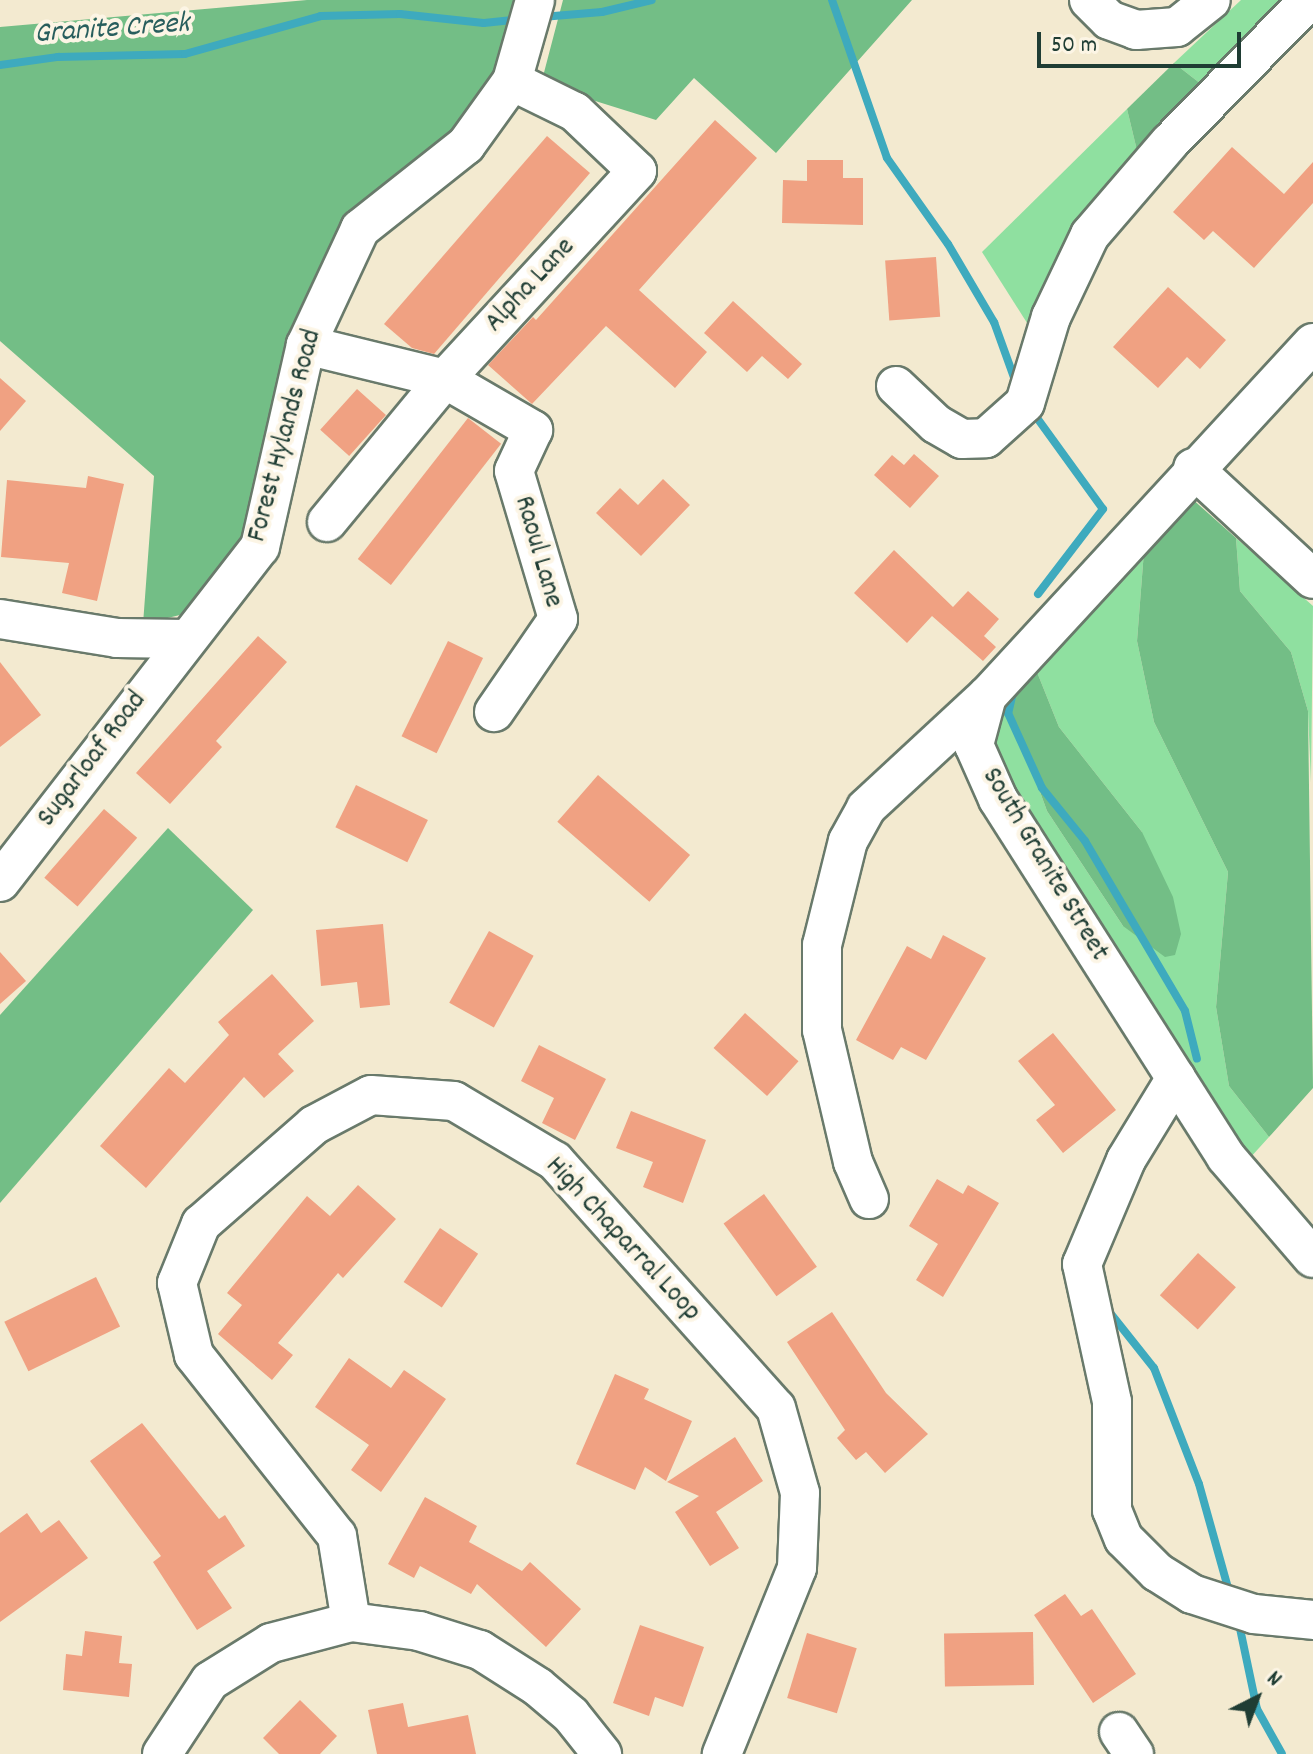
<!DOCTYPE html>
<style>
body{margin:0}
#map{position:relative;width:1313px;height:1754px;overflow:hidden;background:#f3ead0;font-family:Dekko,sans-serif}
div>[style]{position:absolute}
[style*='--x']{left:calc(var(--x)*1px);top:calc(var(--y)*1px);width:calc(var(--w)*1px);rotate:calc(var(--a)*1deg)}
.green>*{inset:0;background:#8fe0a0}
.forest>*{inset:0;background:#73be86}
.stream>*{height:8px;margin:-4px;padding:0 4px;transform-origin:4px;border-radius:4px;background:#3eaabe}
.building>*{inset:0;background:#f0a182;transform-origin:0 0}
.roads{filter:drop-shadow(2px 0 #697a6b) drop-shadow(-2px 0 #697a6b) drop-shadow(0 2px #697a6b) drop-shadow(0 -2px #697a6b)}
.minor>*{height:38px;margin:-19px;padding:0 19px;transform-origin:19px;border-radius:19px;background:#fff}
span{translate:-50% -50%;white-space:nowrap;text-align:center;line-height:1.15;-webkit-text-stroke:8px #fcf5e5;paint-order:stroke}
.street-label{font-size:28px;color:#1f3d34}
.water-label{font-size:30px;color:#285e5d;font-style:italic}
.north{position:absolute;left:1217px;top:1658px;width:80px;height:80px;-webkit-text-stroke:6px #fcf5e5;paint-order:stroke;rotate:42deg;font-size:22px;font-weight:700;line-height:32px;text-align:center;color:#1f3d34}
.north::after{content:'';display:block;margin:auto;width:28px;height:36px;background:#1f3d34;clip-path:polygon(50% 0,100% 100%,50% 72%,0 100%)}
.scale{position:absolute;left:1037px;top:32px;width:204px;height:36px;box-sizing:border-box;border:4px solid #1f3d34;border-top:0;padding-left:10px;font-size:24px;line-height:28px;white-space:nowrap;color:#1f3d34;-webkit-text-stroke:6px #fcf5e5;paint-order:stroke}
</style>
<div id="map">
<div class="green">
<i style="clip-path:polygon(1241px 0,1298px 0,1210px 91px,1174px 63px)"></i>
<i style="clip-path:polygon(1127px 109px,1140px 163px,1041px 345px,982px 252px)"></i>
<i style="clip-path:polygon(1236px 538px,1313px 606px,1311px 783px,1308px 711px,1291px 652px,1240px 591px)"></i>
<i style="clip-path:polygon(1144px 551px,1137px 641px,1154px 722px,1228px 872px,1216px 1007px,1229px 1086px,1269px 1137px,1249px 1159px,1005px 778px,991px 737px,1007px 701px,1047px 811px,1123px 926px,1142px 832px,1059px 727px,1035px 667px)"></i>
</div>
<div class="forest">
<i style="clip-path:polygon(307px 0,518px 0,506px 73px,465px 126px,357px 222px,248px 542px,184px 614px,143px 624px,154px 476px,0 341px,0 27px)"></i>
<i style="clip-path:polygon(563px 0,912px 0,776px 153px,694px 78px,656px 120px,541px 84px)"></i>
<i style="clip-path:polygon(1174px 63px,1210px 91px,1140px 163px,1127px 109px)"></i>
<i style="clip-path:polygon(1190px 497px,1236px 538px,1240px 591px,1291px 652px,1308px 711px,1313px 1088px,1269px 1137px,1229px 1086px,1216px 1007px,1228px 872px,1154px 722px,1137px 641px,1144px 551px)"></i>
<i style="clip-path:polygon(1035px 667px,1059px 727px,1142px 832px,1173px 897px,1181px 934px,1175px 955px,1165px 957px,1123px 926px,1047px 811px,1007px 701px)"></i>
<i style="clip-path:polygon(168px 828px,253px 910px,0 1203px,0 1015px)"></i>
</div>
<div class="stream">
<i style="--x:832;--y:0;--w:167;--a:70.8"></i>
<i style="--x:887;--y:158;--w:105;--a:54.7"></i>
<i style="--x:948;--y:244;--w:91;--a:59.5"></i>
<i style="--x:994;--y:322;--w:68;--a:70.2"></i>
<i style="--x:542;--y:17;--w:60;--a:-4.8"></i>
<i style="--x:602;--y:12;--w:51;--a:-13.5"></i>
<i style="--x:0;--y:65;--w:59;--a:-7.9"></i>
<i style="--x:58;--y:57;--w:127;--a:-1.4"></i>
<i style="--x:185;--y:54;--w:141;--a:-15.6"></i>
<i style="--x:321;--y:16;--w:79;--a:-1.5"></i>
<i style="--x:400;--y:14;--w:84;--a:6.1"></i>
<i style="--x:484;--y:23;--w:37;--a:-6"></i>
<i style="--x:1032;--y:411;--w:121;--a:54.1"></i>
<i style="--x:1103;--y:509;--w:107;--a:127.4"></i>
<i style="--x:1014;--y:688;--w:26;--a:103"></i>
<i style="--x:1008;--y:713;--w:82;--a:65.6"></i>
<i style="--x:1042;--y:788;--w:68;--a:50.9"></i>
<i style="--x:1085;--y:841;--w:197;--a:59.5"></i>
<i style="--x:1185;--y:1011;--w:49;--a:76"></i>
<i style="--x:1107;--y:1309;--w:75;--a:51.5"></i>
<i style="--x:1154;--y:1368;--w:124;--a:68.8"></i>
<i style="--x:1199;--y:1484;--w:115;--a:74.4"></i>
<i style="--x:1238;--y:1619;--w:92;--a:78.1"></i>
<i style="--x:1257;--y:1709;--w:51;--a:60.9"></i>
</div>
<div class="building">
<i style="clip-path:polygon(715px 120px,757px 158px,639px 290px,707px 352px,675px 388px,606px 326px,532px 404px,488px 365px,533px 317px,536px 320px)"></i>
<i style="clip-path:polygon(547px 136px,590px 173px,434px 354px,412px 348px,384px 324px)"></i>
<i style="clip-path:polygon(1232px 147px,1284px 194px,1313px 162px,1313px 203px,1254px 268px,1213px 231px,1204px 240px,1173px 212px)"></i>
<i style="clip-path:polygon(807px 160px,843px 160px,843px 178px,863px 178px,863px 225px,782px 223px,783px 180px,807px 181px)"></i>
<i style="left:936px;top:257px;width:60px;height:51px;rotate:86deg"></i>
<i style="clip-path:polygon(1168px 287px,1226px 340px,1200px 369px,1187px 357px,1158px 388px,1113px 347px)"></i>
<i style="clip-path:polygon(733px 301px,802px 364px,788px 379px,762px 356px,747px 372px,704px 333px)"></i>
<i style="clip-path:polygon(0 378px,26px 401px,0 431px)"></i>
<i style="left:357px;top:389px;width:39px;height:55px;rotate:42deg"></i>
<i style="left:468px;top:418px;width:42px;height:179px;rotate:38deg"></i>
<i style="clip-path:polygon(914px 454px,939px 476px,910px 508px,874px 475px,892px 455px,904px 465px)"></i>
<i style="clip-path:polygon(88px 476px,124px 484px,97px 601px,62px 593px,69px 563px,1px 557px,7px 480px,86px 488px)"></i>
<i style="clip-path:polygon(663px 479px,690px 505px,641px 556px,596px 513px,620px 488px,638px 505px)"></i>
<i style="clip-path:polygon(894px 550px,953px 607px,968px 591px,999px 619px,984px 636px,996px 647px,983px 661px,932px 616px,907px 643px,854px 593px)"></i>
<i style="clip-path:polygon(258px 636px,287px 662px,216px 741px,222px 747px,170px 804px,136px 773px)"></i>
<i style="left:448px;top:641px;width:39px;height:106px;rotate:26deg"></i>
<i style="clip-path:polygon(0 662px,41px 715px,0 747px)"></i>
<i style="left:598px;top:775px;width:122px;height:62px;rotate:41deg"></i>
<i style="left:356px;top:785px;width:80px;height:47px;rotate:26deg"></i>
<i style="left:104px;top:809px;width:44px;height:91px;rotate:41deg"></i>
<i style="clip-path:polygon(383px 924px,390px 1005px,360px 1008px,357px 982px,321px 986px,316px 930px)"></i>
<i style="left:489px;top:931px;width:51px;height:82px;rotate:29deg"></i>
<i style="clip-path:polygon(943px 935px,986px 958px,926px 1060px,901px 1047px,893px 1060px,856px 1040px,907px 946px,931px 959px)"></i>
<i style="clip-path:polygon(0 952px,26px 981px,0 1004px)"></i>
<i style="clip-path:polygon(272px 974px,314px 1021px,278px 1054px,294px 1071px,264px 1098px,244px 1077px,146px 1188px,100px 1146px,169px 1068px,185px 1083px,229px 1035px,218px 1022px)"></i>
<i style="left:745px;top:1013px;width:72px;height:47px;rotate:42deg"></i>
<i style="clip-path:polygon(1053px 1033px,1116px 1110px,1063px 1153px,1036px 1120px,1055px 1105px,1018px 1061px)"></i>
<i style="clip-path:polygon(539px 1045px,606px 1079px,575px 1140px,542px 1123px,554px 1098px,521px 1081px)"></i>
<i style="clip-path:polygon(631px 1111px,706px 1140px,683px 1203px,643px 1187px,653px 1162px,616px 1148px)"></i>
<i style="clip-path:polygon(937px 1179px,963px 1194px,968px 1185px,999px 1203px,943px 1297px,916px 1280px,938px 1244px,909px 1226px)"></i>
<i style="clip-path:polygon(358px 1185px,396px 1219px,343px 1278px,338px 1273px,278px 1343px,293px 1355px,272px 1380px,218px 1334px,242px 1305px,227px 1293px,307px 1196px,330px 1216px)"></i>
<i style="left:764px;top:1194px;width:90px;height:50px;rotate:54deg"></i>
<i style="left:440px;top:1228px;width:46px;height:65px;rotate:34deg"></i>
<i style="left:1198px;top:1253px;width:51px;height:57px;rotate:42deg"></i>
<i style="left:96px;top:1277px;width:55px;height:102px;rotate:64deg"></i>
<i style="clip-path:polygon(832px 1312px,886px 1393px,928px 1434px,885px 1473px,866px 1452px,856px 1460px,837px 1438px,845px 1430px,787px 1342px)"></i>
<i style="clip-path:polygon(349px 1358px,391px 1388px,404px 1370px,446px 1399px,381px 1492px,351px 1470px,369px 1445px,315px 1407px)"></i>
<i style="clip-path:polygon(615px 1374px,649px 1389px,644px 1399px,692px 1421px,666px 1481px,645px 1467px,635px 1490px,576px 1464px)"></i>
<i style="clip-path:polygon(142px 1423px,219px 1519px,225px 1515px,245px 1546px,207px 1571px,232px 1608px,197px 1630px,153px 1562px,161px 1556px,90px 1461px)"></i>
<i style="clip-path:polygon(735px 1437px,763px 1481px,716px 1512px,739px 1548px,710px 1566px,675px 1512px,699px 1496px,667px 1482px)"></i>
<i style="clip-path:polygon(425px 1497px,477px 1526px,469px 1542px,522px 1571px,530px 1562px,581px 1609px,546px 1647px,477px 1584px,471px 1594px,420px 1566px,414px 1578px,388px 1564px)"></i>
<i style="clip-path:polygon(27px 1513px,41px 1533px,59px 1520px,88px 1558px,0 1622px,0 1533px)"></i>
<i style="clip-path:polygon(1065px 1594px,1081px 1616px,1092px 1609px,1136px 1674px,1093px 1703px,1034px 1615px)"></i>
<i style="clip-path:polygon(640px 1625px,704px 1647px,683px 1707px,655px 1697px,649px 1716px,613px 1703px)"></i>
<i style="clip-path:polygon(85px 1631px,122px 1636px,119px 1663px,132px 1664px,129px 1697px,63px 1690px,66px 1654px,82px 1656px)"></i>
<i style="left:1033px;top:1632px;width:53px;height:89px;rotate:89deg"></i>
<i style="left:807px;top:1633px;width:52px;height:68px;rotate:17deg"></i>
<i style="clip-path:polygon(300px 1700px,337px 1736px,320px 1754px,279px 1754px,263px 1738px)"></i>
<i style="clip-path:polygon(403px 1703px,408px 1727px,468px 1715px,476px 1754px,377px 1754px,368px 1710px)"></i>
</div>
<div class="roads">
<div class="minor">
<i style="--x:1089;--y:0;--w:28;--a:45"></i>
<i style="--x:1109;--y:20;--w:29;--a:20"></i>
<i style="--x:1136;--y:30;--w:41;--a:-4.2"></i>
<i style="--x:1177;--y:27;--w:43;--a:-38.5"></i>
<i style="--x:1313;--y:343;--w:481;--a:132.7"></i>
<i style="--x:987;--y:696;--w:51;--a:104.9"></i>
<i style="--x:974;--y:745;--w:59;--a:66"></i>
<i style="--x:998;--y:799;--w:424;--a:57.5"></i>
<i style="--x:1226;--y:1157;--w:133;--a:49.3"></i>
<i style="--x:306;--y:345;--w:143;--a:13.7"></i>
<i style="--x:445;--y:379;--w:102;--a:30.1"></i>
<i style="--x:533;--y:430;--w:45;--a:114.9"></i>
<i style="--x:514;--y:471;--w:154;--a:73.4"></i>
<i style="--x:558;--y:619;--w:113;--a:124.5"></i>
<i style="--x:896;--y:386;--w:55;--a:43.5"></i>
<i style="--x:936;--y:424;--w:30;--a:30"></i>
<i style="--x:962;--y:439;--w:24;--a:-2"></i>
<i style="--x:986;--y:438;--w:52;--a:-41.9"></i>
<i style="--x:1025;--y:403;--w:90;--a:-73.2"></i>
<i style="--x:1051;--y:317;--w:91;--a:-64.6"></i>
<i style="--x:1090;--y:235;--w:123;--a:-49.3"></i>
<i style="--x:1170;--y:142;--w:199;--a:-45.6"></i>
<i style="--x:1193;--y:468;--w:163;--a:42.8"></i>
<i style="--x:327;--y:522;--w:185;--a:-50.5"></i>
<i style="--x:445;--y:379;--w:283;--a:-47.3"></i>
<i style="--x:637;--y:171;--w:86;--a:-136.4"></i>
<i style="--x:575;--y:112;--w:70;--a:-153.8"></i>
<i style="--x:0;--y:619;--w:119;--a:9.2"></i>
<i style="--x:117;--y:638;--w:69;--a:0.8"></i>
<i style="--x:0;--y:882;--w:424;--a:-52.2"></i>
<i style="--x:260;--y:547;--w:207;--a:-77.2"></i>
<i style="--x:306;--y:345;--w:128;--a:-65"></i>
<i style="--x:360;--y:229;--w:135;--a:-38.4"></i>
<i style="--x:466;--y:145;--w:79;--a:-54.3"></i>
<i style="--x:512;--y:81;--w:84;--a:-74.1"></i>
<i style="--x:1176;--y:1078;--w:96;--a:121.4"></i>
<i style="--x:1126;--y:1160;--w:113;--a:112.9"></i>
<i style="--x:1082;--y:1264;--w:141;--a:77.7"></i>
<i style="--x:1112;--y:1402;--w:108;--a:90"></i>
<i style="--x:1112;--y:1510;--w:31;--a:68"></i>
<i style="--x:1124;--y:1539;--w:47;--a:45"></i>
<i style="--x:1157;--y:1572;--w:41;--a:32.2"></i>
<i style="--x:1192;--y:1594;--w:65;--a:17.9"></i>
<i style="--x:1254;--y:1614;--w:59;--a:5.8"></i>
<i style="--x:869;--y:1199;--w:40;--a:-113.4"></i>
<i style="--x:853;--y:1162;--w:136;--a:-103.2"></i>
<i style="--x:822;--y:1030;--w:85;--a:-90"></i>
<i style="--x:822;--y:945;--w:107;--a:-76"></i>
<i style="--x:848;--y:841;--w:38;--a:-61"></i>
<i style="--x:866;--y:808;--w:165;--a:-42.8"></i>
<i style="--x:351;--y:1622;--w:87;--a:-99.2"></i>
<i style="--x:337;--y:1536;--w:231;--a:-128.3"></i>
<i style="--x:194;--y:1355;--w:74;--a:-103.3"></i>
<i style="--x:177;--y:1283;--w:64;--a:-67.9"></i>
<i style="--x:201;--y:1224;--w:150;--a:-41.2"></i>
<i style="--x:314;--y:1125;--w:64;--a:-27.8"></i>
<i style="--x:371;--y:1095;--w:83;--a:4.1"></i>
<i style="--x:454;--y:1101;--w:117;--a:30.7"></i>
<i style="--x:555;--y:1161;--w:331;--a:48.2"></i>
<i style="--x:776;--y:1408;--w:88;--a:74.2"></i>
<i style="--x:800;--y:1493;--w:75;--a:92.3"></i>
<i style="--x:797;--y:1568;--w:201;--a:112"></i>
<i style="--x:1119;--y:1732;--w:27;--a:56"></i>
<i style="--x:162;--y:1754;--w:87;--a:-56.7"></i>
<i style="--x:210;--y:1681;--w:72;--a:-31.9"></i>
<i style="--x:271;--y:1643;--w:83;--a:-14.7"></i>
<i style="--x:351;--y:1622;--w:69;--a:7.5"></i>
<i style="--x:419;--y:1631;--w:64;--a:17.3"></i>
<i style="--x:480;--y:1650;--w:69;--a:32.5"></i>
<i style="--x:538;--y:1687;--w:43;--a:40.3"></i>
<i style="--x:571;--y:1715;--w:50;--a:51.5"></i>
</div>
</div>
<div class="street-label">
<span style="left:531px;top:286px;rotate:-47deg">Alpha Lane</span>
<span style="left:286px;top:436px;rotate:-75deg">Forest Hylands Road</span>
<span style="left:537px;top:552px;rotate:74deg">Raoul Lane</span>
<span style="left:93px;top:760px;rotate:-53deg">Sugarloaf Road</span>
<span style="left:1044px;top:865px;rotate:59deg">South Granite Street</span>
<span style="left:622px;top:1240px;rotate:47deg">High Chaparral Loop</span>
</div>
<div class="water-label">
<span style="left:112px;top:31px;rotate:-4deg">Granite Creek</span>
</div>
<div class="north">N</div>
<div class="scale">50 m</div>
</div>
